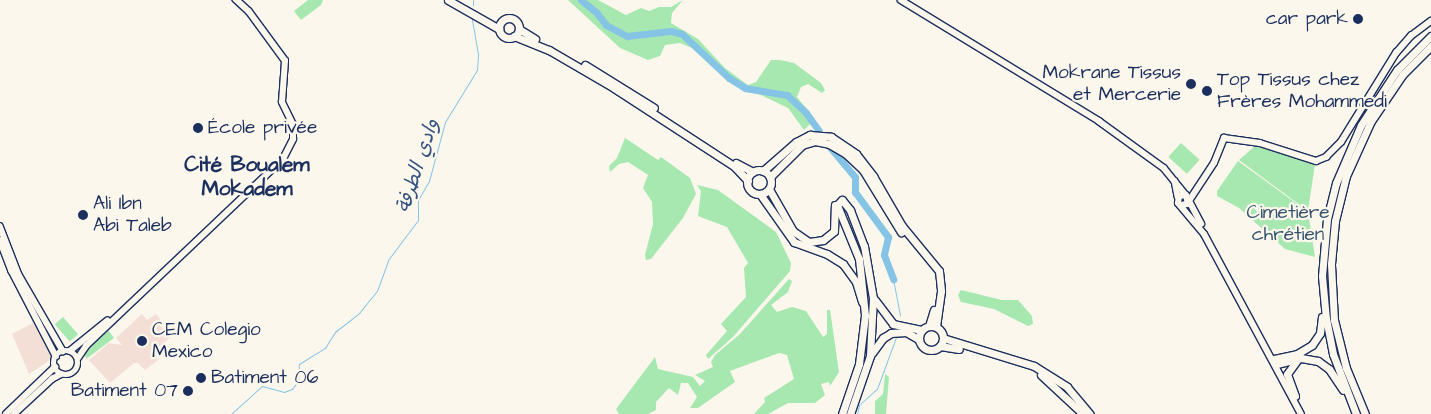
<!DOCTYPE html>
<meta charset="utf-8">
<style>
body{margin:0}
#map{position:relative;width:1431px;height:414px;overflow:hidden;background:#fbf7ec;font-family:"Architects Daughter","Playpen Sans Arabic",sans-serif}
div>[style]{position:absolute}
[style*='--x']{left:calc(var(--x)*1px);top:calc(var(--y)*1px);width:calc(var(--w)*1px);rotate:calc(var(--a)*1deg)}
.built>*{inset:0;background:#f4dfd6}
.green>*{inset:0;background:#a7e8b1;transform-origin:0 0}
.stream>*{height:1px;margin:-0.5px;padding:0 0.5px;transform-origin:0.5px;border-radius:0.5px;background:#86c4e6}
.river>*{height:7px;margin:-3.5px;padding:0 3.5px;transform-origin:3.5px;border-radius:3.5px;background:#86c4e6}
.roads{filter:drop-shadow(1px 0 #1b2f5e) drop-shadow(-1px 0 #1b2f5e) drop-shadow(0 1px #1b2f5e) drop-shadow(0 -1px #1b2f5e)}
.secondary>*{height:5.5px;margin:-2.75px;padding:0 2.75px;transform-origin:2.75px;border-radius:2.75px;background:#fbf7ec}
.secondary>.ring{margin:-2.75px;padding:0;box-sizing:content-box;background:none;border:5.5px solid #fbf7ec;border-radius:50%}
.primary>*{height:6px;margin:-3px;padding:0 3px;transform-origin:3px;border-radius:3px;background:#fbf7ec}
.highway>*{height:7px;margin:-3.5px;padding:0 3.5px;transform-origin:3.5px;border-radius:3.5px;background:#fbf7ec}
.highway>.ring{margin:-3.5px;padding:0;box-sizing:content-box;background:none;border:7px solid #fbf7ec;border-radius:50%}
.dots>*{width:14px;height:14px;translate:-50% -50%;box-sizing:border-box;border:2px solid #fbf7ec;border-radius:50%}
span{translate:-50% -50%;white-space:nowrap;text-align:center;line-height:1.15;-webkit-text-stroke:4.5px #fbf7ec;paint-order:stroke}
.poi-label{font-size:19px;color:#1b2f5e}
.right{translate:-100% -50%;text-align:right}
.left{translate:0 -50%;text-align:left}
.park-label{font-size:19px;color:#37546f}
.water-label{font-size:20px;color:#365480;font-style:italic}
.quarter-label{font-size:21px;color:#1b2f5e;font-weight:700}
</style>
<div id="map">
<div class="built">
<i style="clip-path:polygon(142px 314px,147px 320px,156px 314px,173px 335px,152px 353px,158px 360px,145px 370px,138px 363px,134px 363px,110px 383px,89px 360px,109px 343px,122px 345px,116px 338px)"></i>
<i style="clip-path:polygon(33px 323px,53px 358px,29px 374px,12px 334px)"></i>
</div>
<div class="green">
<i style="clip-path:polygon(308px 0,323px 0,321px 5px,301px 20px,294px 11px)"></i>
<i style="clip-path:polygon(568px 0,598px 0,626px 15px,641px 8px,649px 11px,659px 7px,671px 7px,683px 0,672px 13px,671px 23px,698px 39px,725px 68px,748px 85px,756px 82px,771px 60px,780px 60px,794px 63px,821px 83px,825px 90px,822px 93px,808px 84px,801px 87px,797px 97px,815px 119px,804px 130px,788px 108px,725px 78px,692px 48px,680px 43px,665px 45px,660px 56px,648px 60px,620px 48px)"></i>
<i style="clip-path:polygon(625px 138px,658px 160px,661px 157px,690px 178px,696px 194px,683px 218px,651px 259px,646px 260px,645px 255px,653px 224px,652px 202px,643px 188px,648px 175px,628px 162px,619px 164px,610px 172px,609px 166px,617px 158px)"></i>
<i style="left:1181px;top:143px;width:25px;height:19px;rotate:42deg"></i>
<i style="clip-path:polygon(1255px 146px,1315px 164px,1308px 211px,1239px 160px)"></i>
<i style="clip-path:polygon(1238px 161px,1308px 212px,1315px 257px,1285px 249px,1239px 208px,1217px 196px,1217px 191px)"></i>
<i style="clip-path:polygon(697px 185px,718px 190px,776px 232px,791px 263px,790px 271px,733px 337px,708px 359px,706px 355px,727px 331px,721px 324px,746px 297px,744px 268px,748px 263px,727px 227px,698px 216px,701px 191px)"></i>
<i style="clip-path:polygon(789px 279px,792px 281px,788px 292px,771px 305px,777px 312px,792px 307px,806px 311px,823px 337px,827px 334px,827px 310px,830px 310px,839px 372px,830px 386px,829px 382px,821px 384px,825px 395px,815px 403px,788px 403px,768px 414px,754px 414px,765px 402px,764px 398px,794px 379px,787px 355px,779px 353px,730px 371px,735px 382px,698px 408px,690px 408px,697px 397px,688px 383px,681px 383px,678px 395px,669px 388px,656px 402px,656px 410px,648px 414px,619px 414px,616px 409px,655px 357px,658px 369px,693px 377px,700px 386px,705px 381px,695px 375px,713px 367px,711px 362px,715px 355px,740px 334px)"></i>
<i style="clip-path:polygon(961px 290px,1002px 300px,1018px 300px,1032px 316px,1033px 324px,1028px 326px,994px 309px,961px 302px,958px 295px)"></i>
<i style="left:63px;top:317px;width:23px;height:11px;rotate:49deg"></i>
<i style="left:108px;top:330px;width:10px;height:34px;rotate:53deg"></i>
<i style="clip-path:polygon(885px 374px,889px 377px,886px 414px,875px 414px,875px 401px,883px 394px)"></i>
</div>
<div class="stream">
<i style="--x:473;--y:5;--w:5;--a:-90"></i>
<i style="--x:893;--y:279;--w:37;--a:79"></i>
<i style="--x:231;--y:414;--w:42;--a:-42.1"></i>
<i style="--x:262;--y:386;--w:23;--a:15"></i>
<i style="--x:284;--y:392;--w:9;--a:-21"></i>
<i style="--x:292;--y:389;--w:10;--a:-53"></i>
<i style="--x:298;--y:381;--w:17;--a:-87"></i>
<i style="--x:299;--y:364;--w:31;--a:-32"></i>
<i style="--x:325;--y:348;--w:19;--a:-58"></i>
<i style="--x:335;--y:332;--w:31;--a:-38"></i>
<i style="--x:359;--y:313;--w:28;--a:-51"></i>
<i style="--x:377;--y:291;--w:33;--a:-70"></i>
<i style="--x:388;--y:260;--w:50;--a:-53.1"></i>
<i style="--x:418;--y:220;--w:20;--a:-90"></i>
<i style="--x:418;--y:200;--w:22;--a:-60"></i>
<i style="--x:429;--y:181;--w:61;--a:-74.8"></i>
<i style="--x:445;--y:122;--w:61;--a:-58.4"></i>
<i style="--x:477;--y:70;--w:16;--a:-86"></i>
<i style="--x:478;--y:54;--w:36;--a:-100"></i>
<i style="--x:857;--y:414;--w:9;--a:-77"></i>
<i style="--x:859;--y:405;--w:24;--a:-42"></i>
<i style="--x:877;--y:389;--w:55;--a:-69.9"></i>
</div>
<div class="river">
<i style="--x:581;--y:0;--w:19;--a:39"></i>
<i style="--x:596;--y:12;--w:16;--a:52"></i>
<i style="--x:606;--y:25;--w:24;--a:28"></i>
<i style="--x:627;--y:36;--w:44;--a:-6.5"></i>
<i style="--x:671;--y:31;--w:11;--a:15"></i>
<i style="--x:682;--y:34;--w:64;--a:43.1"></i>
<i style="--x:729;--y:78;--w:19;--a:32"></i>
<i style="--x:745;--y:88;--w:43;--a:9.5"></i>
<i style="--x:787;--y:95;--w:26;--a:43"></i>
<i style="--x:806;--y:113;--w:22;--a:54"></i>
<i style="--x:829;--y:146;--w:40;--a:50"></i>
<i style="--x:855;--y:177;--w:15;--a:90"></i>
<i style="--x:855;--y:192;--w:56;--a:53.7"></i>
<i style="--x:888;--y:237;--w:18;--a:103"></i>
<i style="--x:884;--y:255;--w:26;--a:69"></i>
</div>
<div class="roads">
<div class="secondary">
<i style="--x:901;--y:0;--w:232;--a:31.4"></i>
<i style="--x:1099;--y:121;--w:80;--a:35.9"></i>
<i style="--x:1164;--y:168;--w:33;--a:51"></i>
<i style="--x:1175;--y:181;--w:16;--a:79"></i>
<i style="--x:1189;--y:201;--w:45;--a:-56.7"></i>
<i style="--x:1214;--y:163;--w:27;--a:-68"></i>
<i style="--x:1224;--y:138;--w:36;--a:8"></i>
<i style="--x:1260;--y:143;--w:59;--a:17.8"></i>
<i style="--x:1316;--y:161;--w:11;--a:-22"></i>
<i style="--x:1326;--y:157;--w:21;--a:-45"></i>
<i style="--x:1341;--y:142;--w:105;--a:-58.3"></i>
<i style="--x:1396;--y:53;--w:23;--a:-49"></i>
<i style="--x:1411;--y:36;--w:25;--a:-37"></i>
<i style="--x:0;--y:226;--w:53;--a:68.8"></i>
<i style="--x:19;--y:275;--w:88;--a:59.9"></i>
<i style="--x:0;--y:240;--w:33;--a:69"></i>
<i style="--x:12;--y:271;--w:96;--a:62.6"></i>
<i class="ring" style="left:54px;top:351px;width:18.5px;height:18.5px"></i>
<i style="--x:70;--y:351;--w:48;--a:-39"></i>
<i style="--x:78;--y:358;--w:14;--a:-56"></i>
<i style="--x:86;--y:346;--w:272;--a:-43.5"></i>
<i style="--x:283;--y:159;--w:22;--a:-63"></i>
<i style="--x:293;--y:139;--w:14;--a:-90"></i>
<i style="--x:293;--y:125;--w:25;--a:-116"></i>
<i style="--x:282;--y:102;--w:41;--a:-85.8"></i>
<i style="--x:285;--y:61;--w:61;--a:-126.3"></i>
<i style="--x:249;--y:12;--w:18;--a:-137"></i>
<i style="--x:6;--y:414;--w:68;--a:-43.8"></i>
<i style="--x:14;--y:414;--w:52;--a:-42.6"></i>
<i style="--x:52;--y:379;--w:10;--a:-29"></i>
</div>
<div class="primary">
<i style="--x:1189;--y:201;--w:26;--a:62"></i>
<i style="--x:1180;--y:205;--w:8;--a:-7"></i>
<i style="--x:1188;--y:204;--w:9;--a:-103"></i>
<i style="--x:1186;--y:195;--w:7;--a:172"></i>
<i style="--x:1179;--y:196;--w:7;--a:98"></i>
<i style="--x:1178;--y:203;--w:40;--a:50"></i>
<i style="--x:1204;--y:234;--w:204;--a:61.7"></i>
</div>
<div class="highway">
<i style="--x:448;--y:0;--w:59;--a:29.6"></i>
<i class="ring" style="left:499px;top:18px;width:13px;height:13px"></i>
<i style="--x:519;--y:29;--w:19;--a:32"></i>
<i style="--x:514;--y:36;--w:38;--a:22"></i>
<i style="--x:549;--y:50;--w:75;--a:30.3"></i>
<i style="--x:614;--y:88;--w:145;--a:33.1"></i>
<i style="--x:735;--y:167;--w:19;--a:47"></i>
<i style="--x:585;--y:65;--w:81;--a:31.9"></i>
<i style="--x:736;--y:163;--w:19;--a:28"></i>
<i class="ring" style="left:747px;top:170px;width:17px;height:17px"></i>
<i style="--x:763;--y:171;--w:44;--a:-41.3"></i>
<i style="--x:796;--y:142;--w:16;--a:-27"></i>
<i style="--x:810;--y:135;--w:21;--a:5"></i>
<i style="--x:831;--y:137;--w:30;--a:34"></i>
<i style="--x:856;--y:154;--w:28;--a:52"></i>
<i style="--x:873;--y:176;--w:58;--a:59.9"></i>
<i style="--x:902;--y:226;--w:58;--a:50.6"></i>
<i style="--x:939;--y:271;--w:20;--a:84"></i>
<i style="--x:941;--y:291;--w:36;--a:98"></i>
<i style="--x:770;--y:177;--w:45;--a:-45"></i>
<i style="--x:802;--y:145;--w:14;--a:-17"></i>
<i style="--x:815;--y:141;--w:14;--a:12"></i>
<i style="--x:829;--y:144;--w:20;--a:30"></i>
<i style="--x:846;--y:154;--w:23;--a:43"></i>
<i style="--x:863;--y:170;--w:73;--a:58.5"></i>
<i style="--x:769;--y:189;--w:48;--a:60.3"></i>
<i style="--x:793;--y:231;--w:19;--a:35"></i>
<i style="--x:809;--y:242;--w:14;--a:-8"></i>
<i style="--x:823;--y:240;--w:14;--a:-39"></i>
<i style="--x:834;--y:231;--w:26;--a:-88"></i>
<i style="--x:760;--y:194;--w:59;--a:54.7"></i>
<i style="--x:794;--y:242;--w:35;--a:20"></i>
<i style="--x:827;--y:254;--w:19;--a:32"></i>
<i style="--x:843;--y:264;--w:22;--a:54"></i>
<i style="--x:856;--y:282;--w:21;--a:73"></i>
<i style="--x:875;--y:300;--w:30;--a:53"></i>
<i style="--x:893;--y:324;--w:29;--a:12"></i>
<i class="ring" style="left:919px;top:326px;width:17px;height:17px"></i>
<i style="--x:929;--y:326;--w:17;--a:-73"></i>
<i style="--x:943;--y:338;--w:95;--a:17.1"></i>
<i style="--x:1034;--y:366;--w:39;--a:32"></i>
<i style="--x:1067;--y:387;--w:35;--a:50"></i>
<i style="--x:940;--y:346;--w:19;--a:9"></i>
<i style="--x:872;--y:353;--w:19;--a:-54"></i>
<i style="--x:883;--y:338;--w:9;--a:-32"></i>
<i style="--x:891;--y:333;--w:15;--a:-4"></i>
<i style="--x:906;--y:332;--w:14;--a:30"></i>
<i style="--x:1274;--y:359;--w:24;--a:-12"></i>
<i style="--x:1297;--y:354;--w:17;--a:-31"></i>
<i style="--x:1312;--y:345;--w:14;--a:-56"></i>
<i style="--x:1320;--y:333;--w:16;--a:-83"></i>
<i style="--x:1277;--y:364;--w:25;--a:-14"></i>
<i style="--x:1301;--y:358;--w:17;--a:10"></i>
<i style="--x:1318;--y:361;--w:14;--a:36"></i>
<i style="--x:1329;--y:369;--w:25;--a:56"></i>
<i style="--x:1041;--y:375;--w:57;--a:42.9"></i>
<i style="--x:1295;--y:396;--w:23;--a:-110"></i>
<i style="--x:1287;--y:374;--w:17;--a:-54"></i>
<i style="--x:842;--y:414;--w:53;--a:-71.2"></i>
<i style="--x:859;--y:364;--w:49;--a:-83"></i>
<i style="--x:865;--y:315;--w:56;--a:-96.1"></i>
<i style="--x:859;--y:259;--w:58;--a:-112.2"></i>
<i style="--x:837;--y:205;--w:7;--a:-45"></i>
<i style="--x:842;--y:200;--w:13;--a:51"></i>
<i style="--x:850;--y:210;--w:39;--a:69"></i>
<i style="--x:864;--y:246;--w:53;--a:80.2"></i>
<i style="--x:873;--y:298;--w:58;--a:93"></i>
<i style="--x:870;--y:356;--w:61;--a:109"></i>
<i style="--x:1356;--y:414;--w:64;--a:-111"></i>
<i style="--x:1333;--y:354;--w:36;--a:-101"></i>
<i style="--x:1326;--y:319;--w:43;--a:-95.3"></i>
<i style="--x:1322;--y:276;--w:57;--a:-85"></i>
<i style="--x:1327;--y:219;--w:37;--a:-76"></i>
<i style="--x:1336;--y:183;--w:63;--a:-66.7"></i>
<i style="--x:1361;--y:125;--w:66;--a:-56.8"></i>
<i style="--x:1397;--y:70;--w:48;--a:-45"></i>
<i style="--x:1365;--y:414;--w:50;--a:-112.4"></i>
<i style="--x:1346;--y:368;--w:49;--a:-104"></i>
<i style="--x:1334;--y:320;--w:56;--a:-93.1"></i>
<i style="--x:1331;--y:264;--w:43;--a:-84.7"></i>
<i style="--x:1335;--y:221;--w:46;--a:-76.3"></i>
<i style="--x:1346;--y:176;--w:60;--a:-65.6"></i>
<i style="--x:1371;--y:121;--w:57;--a:-55.8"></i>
<i style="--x:1403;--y:74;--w:40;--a:-45"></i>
</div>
</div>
<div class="dots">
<i style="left:1358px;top:19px;background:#1b2f5e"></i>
<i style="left:1191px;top:84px;background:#1b2f5e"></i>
<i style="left:1207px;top:91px;background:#1b2f5e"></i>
<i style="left:198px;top:128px;background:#1b2f5e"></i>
<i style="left:83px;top:215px;background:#1b2f5e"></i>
<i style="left:142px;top:341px;background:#1b2f5e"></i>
<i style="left:201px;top:378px;background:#1b2f5e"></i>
<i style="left:188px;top:391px;background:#1b2f5e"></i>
</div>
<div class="poi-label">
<span class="right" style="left:1348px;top:19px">car park</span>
<span class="right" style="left:1181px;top:84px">Mokrane Tissus<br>et Mercerie</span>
<span class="left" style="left:1217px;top:91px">Top Tissus chez<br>Frères Mohammedi</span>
<span class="left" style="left:208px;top:128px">École privée</span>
<span class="left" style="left:93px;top:215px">Ali Ibn<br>Abi Taleb</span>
<span class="left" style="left:152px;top:341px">CEM Colegio<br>Mexico</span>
<span class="left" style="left:211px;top:378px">Batiment 06</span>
<span class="right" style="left:178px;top:391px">Batiment 07</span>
</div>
<div class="park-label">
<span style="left:1288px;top:224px">Cimetière<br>chrétien</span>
</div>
<div class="water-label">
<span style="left:418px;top:166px;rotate:-72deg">وادي الطرفة</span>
</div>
<div class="quarter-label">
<span style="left:247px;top:177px">Cité Boualem<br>Mokadem</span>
</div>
</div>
